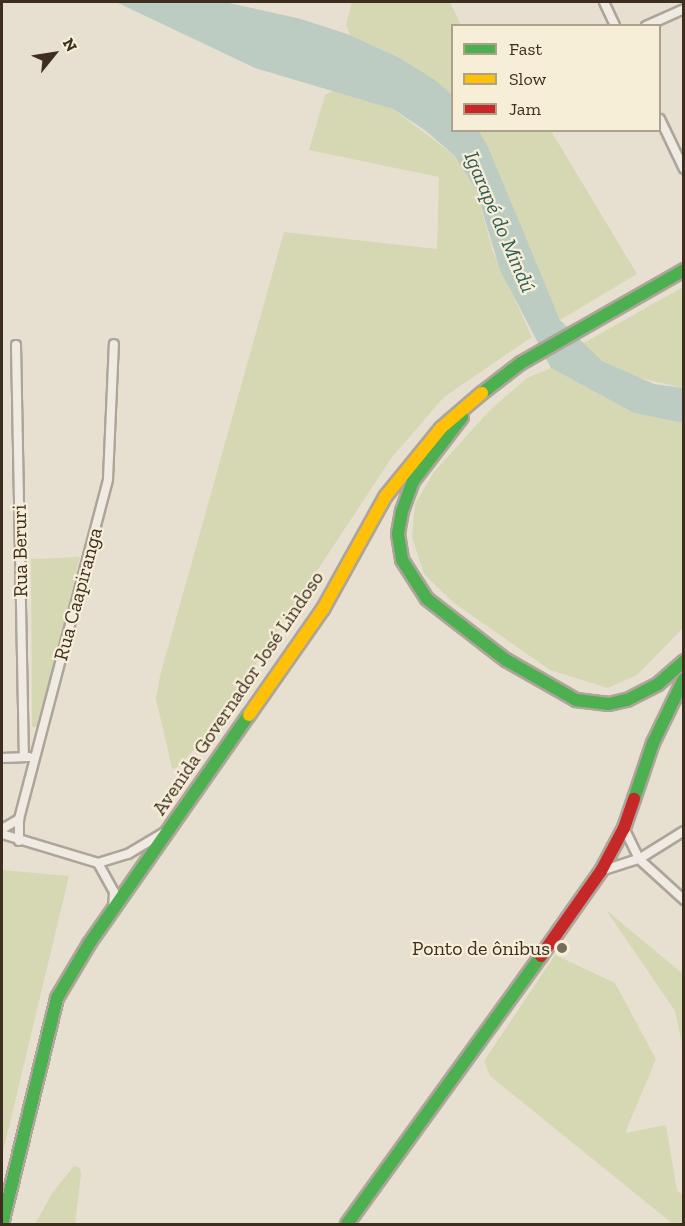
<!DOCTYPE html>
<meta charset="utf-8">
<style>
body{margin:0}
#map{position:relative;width:685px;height:1226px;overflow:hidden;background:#e7e0d1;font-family:"Zilla Slab",serif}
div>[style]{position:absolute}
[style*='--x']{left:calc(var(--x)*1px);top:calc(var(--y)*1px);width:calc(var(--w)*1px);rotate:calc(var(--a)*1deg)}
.green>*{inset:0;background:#d6d7b3}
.water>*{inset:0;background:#bcccc2}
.roads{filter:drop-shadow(2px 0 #ada599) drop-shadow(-2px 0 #ada599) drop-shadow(0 2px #ada599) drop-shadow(0 -2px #ada599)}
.street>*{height:8px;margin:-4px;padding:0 4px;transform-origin:4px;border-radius:4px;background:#efebe3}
.fast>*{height:12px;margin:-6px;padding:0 6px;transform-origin:6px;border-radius:6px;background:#4caf50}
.slow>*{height:12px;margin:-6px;padding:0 6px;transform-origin:6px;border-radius:6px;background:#ffc107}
.jam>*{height:12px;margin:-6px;padding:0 6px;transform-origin:6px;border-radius:6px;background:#c62828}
.dots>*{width:16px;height:16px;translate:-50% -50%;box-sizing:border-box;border:3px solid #f7eed8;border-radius:50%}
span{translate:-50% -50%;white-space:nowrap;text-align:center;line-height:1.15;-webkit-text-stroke:4.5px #f7eed8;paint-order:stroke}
.street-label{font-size:20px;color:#3d2e20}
.poi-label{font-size:20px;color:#3d2e20}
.right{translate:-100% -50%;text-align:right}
.water-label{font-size:21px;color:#2f5d5a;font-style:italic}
.frame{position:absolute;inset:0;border:3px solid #3d2e20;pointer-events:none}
.legend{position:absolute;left:451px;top:24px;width:210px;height:108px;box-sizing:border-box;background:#f7eed8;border:2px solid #ada18e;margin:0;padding:8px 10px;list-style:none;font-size:18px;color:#3d2e20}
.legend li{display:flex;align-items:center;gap:12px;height:30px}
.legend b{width:30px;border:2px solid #ada18e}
.north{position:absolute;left:24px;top:24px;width:60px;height:60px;-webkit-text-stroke:4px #f7eed8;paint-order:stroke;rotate:60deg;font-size:16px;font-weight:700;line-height:24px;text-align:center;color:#3d2e20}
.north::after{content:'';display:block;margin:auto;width:21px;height:27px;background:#3d2e20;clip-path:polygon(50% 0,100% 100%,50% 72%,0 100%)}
</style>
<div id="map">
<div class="green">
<i style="clip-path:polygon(352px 2px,450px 2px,461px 25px,452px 26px,452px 95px,399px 57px,350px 35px,346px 25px)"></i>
<i style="clip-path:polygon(335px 90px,393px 109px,455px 156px,476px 190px,493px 252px,532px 337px,444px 397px,392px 457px,230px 703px,195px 749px,176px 769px,172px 768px,156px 699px,160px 676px,284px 232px,437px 249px,439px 177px,309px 150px,325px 95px)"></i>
<i style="clip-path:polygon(479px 131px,551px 131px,637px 274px,560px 320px)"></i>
<i style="clip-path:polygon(683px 287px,683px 388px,637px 377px,602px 361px,582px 344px)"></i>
<i style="clip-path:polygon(551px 368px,634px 413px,683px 423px,683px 628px,637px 675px,608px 688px,550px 670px,454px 603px,424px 574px,412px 537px,415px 504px,434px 472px,490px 410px,527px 378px)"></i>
<i style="clip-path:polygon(80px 557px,40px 727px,32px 727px,31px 559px)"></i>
<i style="clip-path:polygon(2px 870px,69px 876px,2px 1156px)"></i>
<i style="clip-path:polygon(606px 910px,683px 974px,683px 1048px,675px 1011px)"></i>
<i style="clip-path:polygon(555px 955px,615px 983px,656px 1059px,625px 1133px,666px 1125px,677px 1191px,683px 1194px,683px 1224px,673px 1224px,490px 1076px,484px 1061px)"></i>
<i style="clip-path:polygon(74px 1166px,80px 1168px,81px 1175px,75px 1224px,35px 1224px,53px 1192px)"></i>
</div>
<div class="water">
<i style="clip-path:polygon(116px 2px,225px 2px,301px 19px,350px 35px,398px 57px,435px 80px,452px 95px,452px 130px,479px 131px,488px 147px,560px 320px,602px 361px,654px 384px,683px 388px,683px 423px,634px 413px,551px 368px,500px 270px,476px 190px,455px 156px,426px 131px,393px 109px,255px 68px)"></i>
</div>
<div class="roads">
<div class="street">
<i style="--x:604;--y:2;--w:26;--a:65"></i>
<i style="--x:646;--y:26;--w:42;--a:-24.1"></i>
<i style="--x:660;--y:119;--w:55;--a:64.4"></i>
<i style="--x:16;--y:345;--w:412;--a:88.9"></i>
<i style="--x:2;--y:758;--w:27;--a:-2"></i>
<i style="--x:624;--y:828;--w:34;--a:64"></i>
<i style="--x:639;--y:859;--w:61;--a:42.3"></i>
<i style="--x:2;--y:829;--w:20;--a:-30"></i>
<i style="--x:2;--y:834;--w:100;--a:16.8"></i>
<i style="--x:98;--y:863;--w:31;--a:-17"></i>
<i style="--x:128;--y:854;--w:41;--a:-31"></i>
<i style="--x:19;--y:841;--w:22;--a:-90"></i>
<i style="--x:19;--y:819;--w:351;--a:-75.3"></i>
<i style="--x:108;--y:479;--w:135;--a:-87.5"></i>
<i style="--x:98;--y:863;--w:33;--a:61"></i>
<i style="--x:114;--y:892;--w:17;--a:93"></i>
<i style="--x:601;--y:871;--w:40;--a:-18"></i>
<i style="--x:639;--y:859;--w:53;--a:-31.9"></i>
</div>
<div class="fast">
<i style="--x:482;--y:393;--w:49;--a:-37.6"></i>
<i style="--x:521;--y:363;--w:188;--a:-29.7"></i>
<i style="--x:462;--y:417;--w:81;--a:127.4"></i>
<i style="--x:413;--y:481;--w:32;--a:110"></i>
<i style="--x:402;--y:511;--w:23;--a:100"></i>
<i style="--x:398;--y:534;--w:26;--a:81"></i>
<i style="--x:402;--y:560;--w:46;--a:57.3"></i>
<i style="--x:427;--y:599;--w:100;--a:37.7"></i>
<i style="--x:506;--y:660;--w:81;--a:29.7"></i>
<i style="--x:576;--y:700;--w:33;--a:7"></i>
<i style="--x:609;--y:704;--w:18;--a:-13"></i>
<i style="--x:627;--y:700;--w:35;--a:-27"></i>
<i style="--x:658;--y:684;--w:35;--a:-41"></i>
<i style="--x:634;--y:799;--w:59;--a:-71.3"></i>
<i style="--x:653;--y:743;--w:71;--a:-64.2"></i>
<i style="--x:2;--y:1224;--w:233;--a:-76.3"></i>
<i style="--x:57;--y:998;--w:63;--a:-59.3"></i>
<i style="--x:89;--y:944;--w:279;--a:-55.1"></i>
<i style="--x:347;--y:1224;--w:331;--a:-54.1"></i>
</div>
<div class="slow">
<i style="--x:249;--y:715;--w:129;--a:-55.1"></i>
<i style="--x:323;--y:609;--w:128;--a:-61"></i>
<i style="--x:385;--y:497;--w:89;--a:-50.9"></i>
<i style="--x:441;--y:428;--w:54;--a:-40.5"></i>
</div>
<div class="jam">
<i style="--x:541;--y:956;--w:104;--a:-54.8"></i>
<i style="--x:601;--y:871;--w:49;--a:-61.9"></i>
<i style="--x:624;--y:828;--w:31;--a:-71"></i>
</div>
</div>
<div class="dots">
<i style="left:562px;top:948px;background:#786c5e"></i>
</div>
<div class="street-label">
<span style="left:20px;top:551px;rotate:-91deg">Rua Beruri</span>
<span style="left:78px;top:594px;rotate:-75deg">Rua Caapiranga</span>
<span style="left:238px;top:693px;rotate:-56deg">Avenida Governador José Lindoso</span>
</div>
<div class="poi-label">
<span class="right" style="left:550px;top:948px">Ponto de ônibus</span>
</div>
<div class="water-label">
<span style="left:500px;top:222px;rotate:67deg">Igarapé do Mindú</span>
</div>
<div class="frame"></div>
<ul class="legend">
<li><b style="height:8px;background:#4caf50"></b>Fast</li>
<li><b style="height:8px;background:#ffc107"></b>Slow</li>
<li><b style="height:8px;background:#c62828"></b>Jam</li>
</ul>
<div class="north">N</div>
</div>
